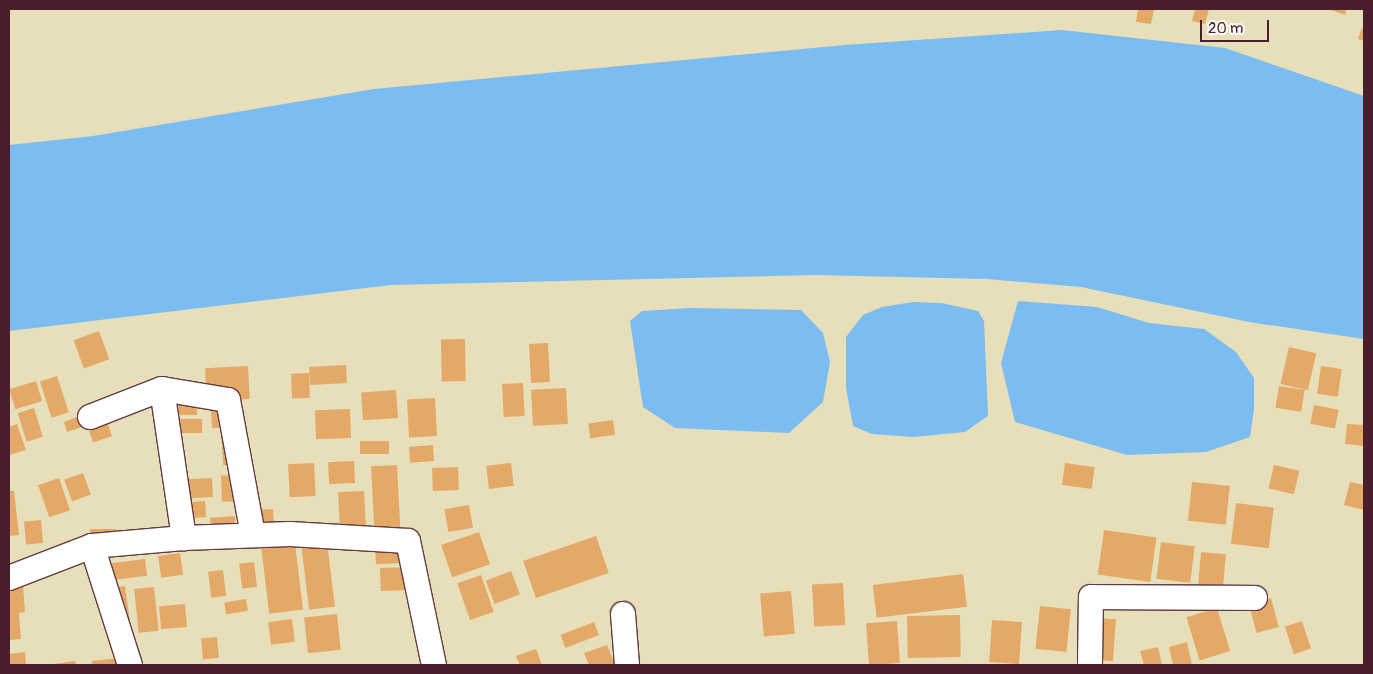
<!DOCTYPE html>
<style>
body{margin:0}
#map{position:relative;width:1373px;height:674px;overflow:hidden;background:#e7dfba;font-family:Pangolin,sans-serif}
div>[style]{position:absolute}
[style*='--x']{left:calc(var(--x)*1px);top:calc(var(--y)*1px);width:calc(var(--w)*1px);rotate:calc(var(--a)*1deg)}
.water>*{inset:0;background:#7bbdf1}
.building>*{inset:0;background:#e4a967;transform-origin:0 0}
.roads{filter:drop-shadow(1px 0 #623c40) drop-shadow(-1px 0 #623c40) drop-shadow(0 1px #623c40) drop-shadow(0 -1px #623c40)}
.minor>*{height:24px;margin:-12px;padding:0 12px;transform-origin:12px;border-radius:12px;background:#fff}
span{translate:-50% -50%;white-space:nowrap;text-align:center;line-height:1.15;-webkit-text-stroke:5px #fdfcf7;paint-order:stroke}
.frame{position:absolute;inset:0;border:10px solid #4a1f2b;pointer-events:none}
.scale{position:absolute;left:1200px;top:20px;width:69px;height:22px;box-sizing:border-box;border:2px solid #4a1f2b;border-top:0;padding-left:6px;font-size:15px;line-height:18px;white-space:nowrap;color:#4a1f2b;-webkit-text-stroke:4px #fdfcf7;paint-order:stroke}
</style>
<div id="map">
<div class="water">
<i style="clip-path:polygon(1062px 30px,1225px 48px,1364px 96px,1364px 339px,1249px 322px,1081px 287px,987px 279px,815px 275px,391px 285px,9px 331px,9px 145px,93px 136px,374px 89px,845px 45px)"></i>
<i style="clip-path:polygon(1018px 301px,1097px 307px,1149px 323px,1204px 329px,1236px 352px,1254px 378px,1254px 410px,1250px 437px,1206px 452px,1127px 455px,1015px 422px,1001px 363px)"></i>
<i style="clip-path:polygon(913px 302px,942px 303px,978px 311px,984px 321px,988px 416px,965px 432px,913px 437px,872px 434px,853px 426px,846px 388px,846px 337px,863px 315px,882px 307px)"></i>
<i style="clip-path:polygon(691px 308px,801px 310px,823px 333px,830px 362px,823px 402px,789px 433px,675px 428px,643px 407px,630px 321px,642px 311px)"></i>
</div>
<div class="building">
<i style="clip-path:polygon(1138px 9px,1154px 9px,1151px 24px,1136px 22px)"></i>
<i style="clip-path:polygon(1195px 9px,1209px 9px,1205px 24px,1192px 21px)"></i>
<i style="clip-path:polygon(1328px 9px,1347px 9px,1345px 15px)"></i>
<i style="clip-path:polygon(1362px 28px,1364px 29px,1364px 41px,1358px 39px)"></i>
<i style="left:99px;top:331px;width:30px;height:27px;rotate:70deg"></i>
<i style="left:465px;top:339px;width:42px;height:24px;rotate:89deg"></i>
<i style="left:548px;top:343px;width:39px;height:19px;rotate:87deg"></i>
<i style="left:1289px;top:347px;width:28px;height:38px;rotate:13deg"></i>
<i style="left:346px;top:365px;width:18px;height:37px;rotate:87deg"></i>
<i style="left:248px;top:366px;width:33px;height:43px;rotate:87deg"></i>
<i style="left:1321px;top:366px;width:21px;height:28px;rotate:8deg"></i>
<i style="left:309px;top:373px;width:25px;height:18px;rotate:88deg"></i>
<i style="left:57px;top:376px;width:38px;height:18px;rotate:72deg"></i>
<i style="left:36px;top:381px;width:21px;height:28px;rotate:73deg"></i>
<i style="left:523px;top:383px;width:33px;height:21px;rotate:87deg"></i>
<i style="left:1279px;top:386px;width:26px;height:22px;rotate:9deg"></i>
<i style="left:566px;top:388px;width:36px;height:35px;rotate:87deg"></i>
<i style="left:396px;top:390px;width:28px;height:35px;rotate:86deg"></i>
<i style="left:435px;top:398px;width:38px;height:28px;rotate:87deg"></i>
<i style="left:197px;top:402px;width:13px;height:21px;rotate:90deg"></i>
<i style="left:1314px;top:405px;width:25px;height:19px;rotate:11deg"></i>
<i style="left:34px;top:408px;width:30px;height:17px;rotate:73deg"></i>
<i style="left:235px;top:408px;width:19px;height:24px;rotate:87deg"></i>
<i style="left:350px;top:409px;width:29px;height:35px;rotate:88deg"></i>
<i style="clip-path:polygon(79px 416px,82px 427px,67px 432px,64px 422px)"></i>
<i style="left:202px;top:419px;width:14px;height:22px;rotate:90deg"></i>
<i style="left:613px;top:420px;width:15px;height:25px;rotate:82deg"></i>
<i style="left:107px;top:421px;width:16px;height:20px;rotate:72deg"></i>
<i style="clip-path:polygon(17px 424px,26px 450px,9px 455px,9px 427px)"></i>
<i style="clip-path:polygon(1347px 424px,1364px 425px,1364px 446px,1345px 444px)"></i>
<i style="left:239px;top:432px;width:32px;height:18px;rotate:86deg"></i>
<i style="left:389px;top:441px;width:13px;height:29px;rotate:90deg"></i>
<i style="left:433px;top:445px;width:16px;height:24px;rotate:86deg"></i>
<i style="left:354px;top:461px;width:22px;height:26px;rotate:87deg"></i>
<i style="left:314px;top:463px;width:33px;height:26px;rotate:87deg"></i>
<i style="left:511px;top:463px;width:23px;height:25px;rotate:83deg"></i>
<i style="left:1065px;top:463px;width:30px;height:22px;rotate:8deg"></i>
<i style="left:397px;top:465px;width:66px;height:26px;rotate:87deg"></i>
<i style="left:1274px;top:465px;width:26px;height:24px;rotate:13deg"></i>
<i style="left:458px;top:467px;width:23px;height:26px;rotate:88deg"></i>
<i style="left:83px;top:473px;width:23px;height:20px;rotate:70deg"></i>
<i style="left:246px;top:475px;width:26px;height:25px;rotate:88deg"></i>
<i style="left:59px;top:478px;width:34px;height:22px;rotate:71deg"></i>
<i style="left:212px;top:478px;width:19px;height:30px;rotate:87deg"></i>
<i style="left:1192px;top:482px;width:38px;height:39px;rotate:6deg"></i>
<i style="clip-path:polygon(1350px 482px,1364px 485px,1364px 510px,1344px 505px)"></i>
<i style="clip-path:polygon(9px 491px,14px 491px,19px 535px,9px 536px)"></i>
<i style="left:364px;top:491px;width:36px;height:26px;rotate:87deg"></i>
<i style="left:205px;top:501px;width:16px;height:28px;rotate:86deg"></i>
<i style="left:1236px;top:503px;width:38px;height:41px;rotate:7deg"></i>
<i style="left:469px;top:505px;width:23px;height:25px;rotate:80deg"></i>
<i style="left:273px;top:509px;width:20px;height:22px;rotate:87deg"></i>
<i style="left:235px;top:516px;width:14px;height:25px;rotate:86deg"></i>
<i style="left:41px;top:520px;width:23px;height:17px;rotate:85deg"></i>
<i style="left:90px;top:529px;width:26px;height:10px"></i>
<i style="left:1104px;top:530px;width:53px;height:45px;rotate:8deg"></i>
<i style="left:479px;top:532px;width:34px;height:40px;rotate:71deg"></i>
<i style="left:596px;top:536px;width:39px;height:77px;rotate:71deg"></i>
<i style="left:327px;top:542px;width:65px;height:26px;rotate:83deg"></i>
<i style="left:1161px;top:542px;width:34px;height:37px;rotate:7deg"></i>
<i style="left:295px;top:544px;width:66px;height:34px;rotate:83deg"></i>
<i style="left:401px;top:545px;width:18px;height:26px;rotate:87deg"></i>
<i style="left:1201px;top:552px;width:25px;height:34px;rotate:5deg"></i>
<i style="left:180px;top:553px;width:22px;height:22px;rotate:82deg"></i>
<i style="left:145px;top:559px;width:17px;height:36px;rotate:83deg"></i>
<i style="left:254px;top:562px;width:25px;height:15px;rotate:83deg"></i>
<i style="left:411px;top:567px;width:23px;height:31px;rotate:88deg"></i>
<i style="left:223px;top:570px;width:26px;height:15px;rotate:83deg"></i>
<i style="left:511px;top:571px;width:25px;height:27px;rotate:69deg"></i>
<i style="left:963px;top:574px;width:33px;height:91px;rotate:83deg"></i>
<i style="left:481px;top:575px;width:39px;height:25px;rotate:71deg"></i>
<i style="left:843px;top:583px;width:42px;height:31px;rotate:87deg"></i>
<i style="clip-path:polygon(23px 585px,25px 612px,19px 613px,21px 639px,9px 640px,9px 586px)"></i>
<i style="left:125px;top:586px;width:37px;height:18px;rotate:82deg"></i>
<i style="left:154px;top:587px;width:44px;height:20px;rotate:84deg"></i>
<i style="left:791px;top:591px;width:43px;height:31px;rotate:85deg"></i>
<i style="left:1271px;top:598px;width:30px;height:23px;rotate:75deg"></i>
<i style="left:246px;top:599px;width:12px;height:22px;rotate:81deg"></i>
<i style="left:185px;top:604px;width:23px;height:26px;rotate:85deg"></i>
<i style="left:1040px;top:606px;width:31px;height:43px;rotate:6deg"></i>
<i style="left:1217px;top:608px;width:45px;height:32px;rotate:73deg"></i>
<i style="left:337px;top:614px;width:36px;height:33px;rotate:84deg"></i>
<i style="left:960px;top:615px;width:42px;height:53px;rotate:89deg"></i>
<i style="left:1085px;top:617px;width:31px;height:42px;rotate:4deg"></i>
<i style="left:292px;top:619px;width:23px;height:24px;rotate:83deg"></i>
<i style="left:992px;top:620px;width:30px;height:42px;rotate:4deg"></i>
<i style="left:897px;top:621px;width:42px;height:31px;rotate:86deg"></i>
<i style="left:1302px;top:621px;width:29px;height:18px;rotate:72deg"></i>
<i style="left:594px;top:622px;width:14px;height:36px;rotate:69deg"></i>
<i style="left:217px;top:637px;width:21px;height:16px;rotate:85deg"></i>
<i style="clip-path:polygon(1187px 642px,1192px 665px,1173px 665px,1169px 647px)"></i>
<i style="clip-path:polygon(607px 645px,615px 665px,589px 665px,584px 653px)"></i>
<i style="clip-path:polygon(1158px 647px,1162px 665px,1144px 665px,1140px 651px)"></i>
<i style="clip-path:polygon(536px 649px,542px 665px,520px 665px,516px 656px)"></i>
<i style="clip-path:polygon(25px 652px,26px 665px,9px 665px,9px 654px)"></i>
<i style="clip-path:polygon(120px 658px,121px 665px,92px 665px,92px 661px)"></i>
<i style="clip-path:polygon(75px 661px,76px 665px,54px 665px,54px 664px)"></i>
</div>
<div class="roads">
<div class="minor">
<i style="--x:162;--y:389;--w:151;--a:81.6"></i>
<i style="--x:90;--y:417;--w:77;--a:-21.3"></i>
<i style="--x:162;--y:389;--w:67;--a:9.5"></i>
<i style="--x:228;--y:400;--w:137;--a:79.5"></i>
<i style="--x:92;--y:546;--w:125;--a:72.3"></i>
<i style="--x:9;--y:578;--w:89;--a:-21.1"></i>
<i style="--x:92;--y:546;--w:92;--a:-5"></i>
<i style="--x:184;--y:538;--w:106;--a:-2.2"></i>
<i style="--x:290;--y:534;--w:118;--a:3.4"></i>
<i style="--x:408;--y:541;--w:127;--a:78.2"></i>
<i style="--x:623;--y:614;--w:51;--a:85.5"></i>
<i style="--x:1090;--y:665;--w:68;--a:-89.2"></i>
<i style="--x:1091;--y:597;--w:164;--a:0.3"></i>
</div>
</div>
<div class="frame"></div>
<div class="scale">20 m</div>
</div>
